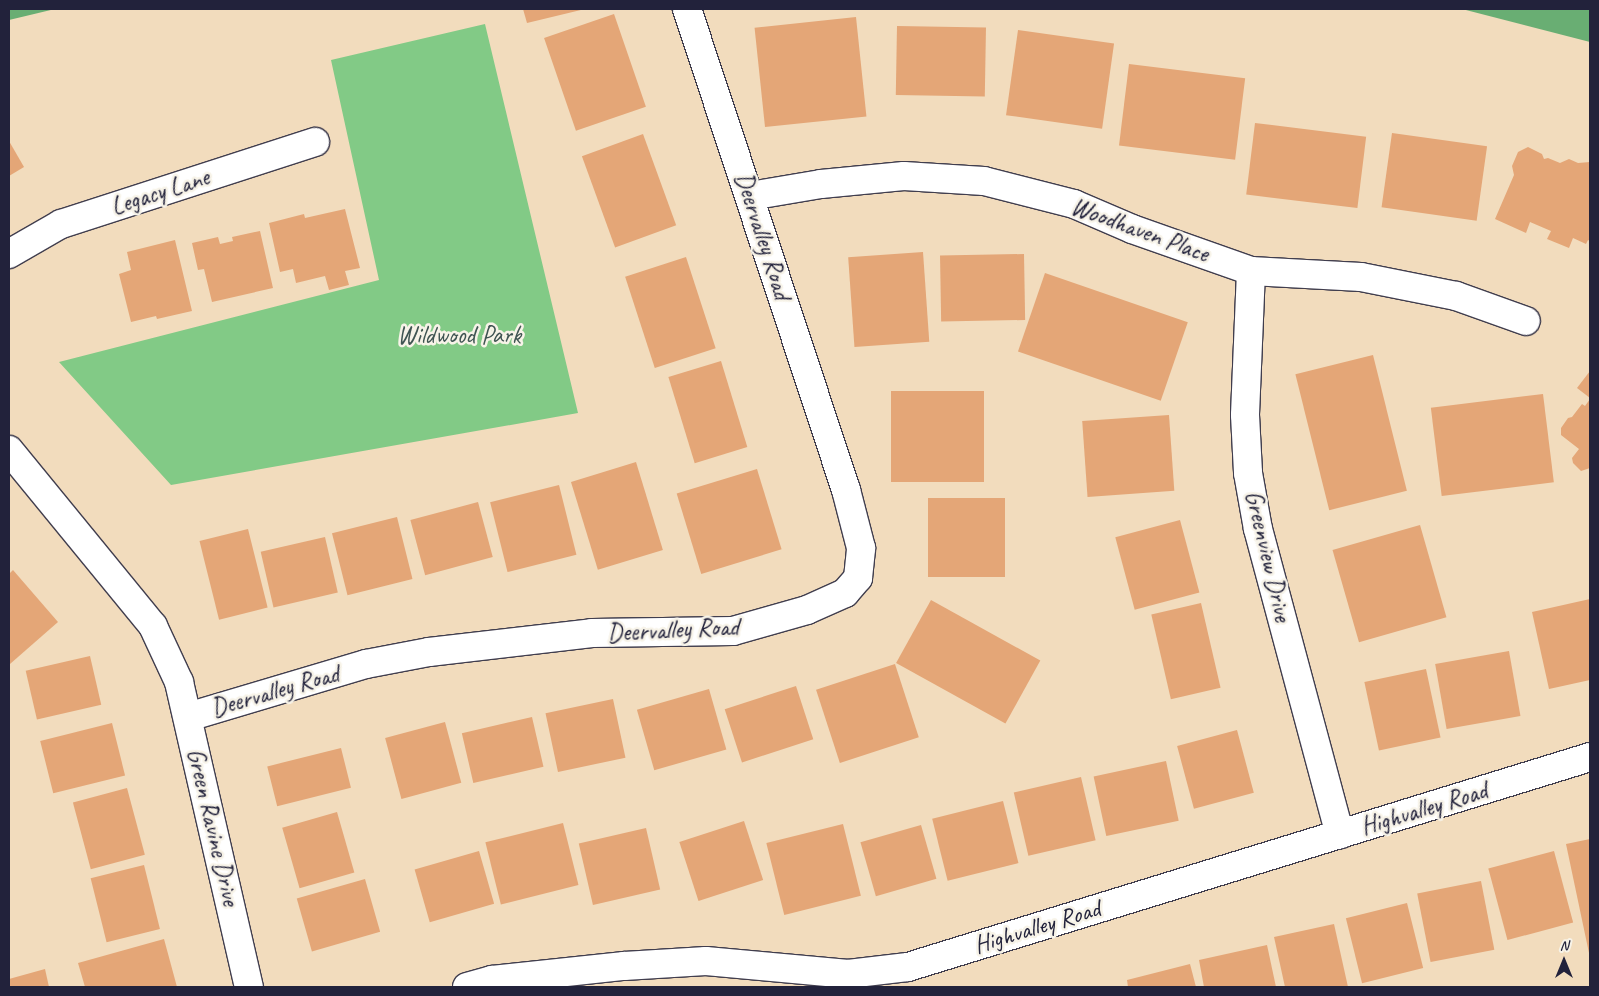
<!DOCTYPE html>
<style>
body{margin:0}
#map{position:relative;width:1599px;height:996px;overflow:hidden;background:#f2dcbd;font-family:Caveat,sans-serif}
div>[style]{position:absolute}
[style*='--x']{left:calc(var(--x)*1px);top:calc(var(--y)*1px);width:calc(var(--w)*1px);rotate:calc(var(--a)*1deg)}
.green>*{inset:0;background:#82ca86}
.forest>*{inset:0;background:#69ae73}
.building>*{inset:0;background:#e4a677;transform-origin:0 0}
.roads{filter:drop-shadow(1px 0 #413e4e) drop-shadow(-1px 0 #413e4e) drop-shadow(0 1px #413e4e) drop-shadow(0 -1px #413e4e)}
.minor>*{height:28px;margin:-14px;padding:0 14px;transform-origin:14px;border-radius:14px;background:#fff}
span{translate:-50% -50%;white-space:nowrap;text-align:center;line-height:1.15;-webkit-text-stroke:5px #f7f3e8;paint-order:stroke}
.street-label{font-size:25px;color:#22223b}
.park-label{font-size:25px;color:#3f5452}
.frame{position:absolute;inset:0;border:10px solid #22223b;pointer-events:none}
.north{position:absolute;left:1539px;top:936px;width:50px;height:50px;-webkit-text-stroke:4px #f7f3e8;paint-order:stroke;rotate:0deg;font-size:14px;font-weight:700;line-height:20px;text-align:center;color:#22223b}
.north::after{content:'';display:block;margin:auto;width:18px;height:22px;background:#22223b;clip-path:polygon(50% 0,100% 100%,50% 72%,0 100%)}
</style>
<div id="map">
<div class="green">
<i style="clip-path:polygon(485px 24px,578px 413px,171px 485px,59px 362px,379px 280px,331px 60px)"></i>
</div>
<div class="forest">
<i style="clip-path:polygon(9px 9px,55px 9px,9px 20px)"></i>
<i style="clip-path:polygon(1462px 9px,1590px 9px,1590px 42px)"></i>
</div>
<div class="building">
<i style="clip-path:polygon(523px 9px,585px 9px,527px 23px)"></i>
<i style="left:614px;top:14px;width:98px;height:74px;rotate:71deg"></i>
<i style="left:856px;top:17px;width:100px;height:102px;rotate:84deg"></i>
<i style="left:897px;top:26px;width:89px;height:69px;rotate:1deg"></i>
<i style="left:1018px;top:30px;width:97px;height:86px;rotate:8deg"></i>
<i style="left:1129px;top:64px;width:117px;height:82px;rotate:7deg"></i>
<i style="left:1255px;top:123px;width:112px;height:72px;rotate:7deg"></i>
<i style="left:1392px;top:133px;width:96px;height:75px;rotate:8deg"></i>
<i style="left:643px;top:134px;width:97px;height:65px;rotate:70deg"></i>
<i style="clip-path:polygon(9px 141px,24px 167px,9px 176px)"></i>
<i style="clip-path:polygon(1528px 147px,1542px 154px,1544px 159px,1548px 158px,1560px 163px,1569px 159px,1578px 163px,1590px 162px,1590px 241px,1588px 240px,1586px 244px,1573px 238px,1569px 248px,1547px 239px,1551px 231px,1530px 222px,1526px 233px,1495px 219px,1514px 175px,1512px 166px,1518px 152px)"></i>
<i style="clip-path:polygon(345px 209px,360px 268px,345px 271px,349px 285px,329px 290px,325px 276px,296px 283px,293px 269px,280px 272px,269px 223px,304px 214px,305px 218px)"></i>
<i style="clip-path:polygon(260px 231px,273px 288px,212px 302px,204px 269px,198px 270px,192px 243px,218px 237px,220px 244px,233px 241px,232px 237px)"></i>
<i style="clip-path:polygon(175px 240px,192px 311px,157px 319px,156px 316px,131px 322px,119px 274px,131px 270px,127px 252px)"></i>
<i style="left:923px;top:252px;width:90px;height:75px;rotate:86deg"></i>
<i style="left:1024px;top:254px;width:66px;height:84px;rotate:89deg"></i>
<i style="left:686px;top:257px;width:96px;height:64px;rotate:72deg"></i>
<i style="left:1045px;top:273px;width:151px;height:83px;rotate:19deg"></i>
<i style="left:1373px;top:355px;width:140px;height:80px;rotate:76deg"></i>
<i style="left:721px;top:361px;width:90px;height:55px;rotate:73deg"></i>
<i style="clip-path:polygon(1590px 371px,1590px 398px,1577px 388px)"></i>
<i style="left:891px;top:391px;width:93px;height:91px"></i>
<i style="left:1543px;top:394px;width:89px;height:113px;rotate:83deg"></i>
<i style="clip-path:polygon(1590px 399px,1590px 468px,1581px 471px,1573px 463px,1572px 458px,1579px 449px,1561px 435px,1561px 428px,1568px 418px,1572px 417px,1582px 404px,1585px 406px)"></i>
<i style="left:1169px;top:415px;width:76px;height:87px;rotate:86deg"></i>
<i style="left:636px;top:462px;width:92px;height:68px;rotate:73deg"></i>
<i style="left:757px;top:469px;width:84px;height:84px;rotate:73deg"></i>
<i style="left:559px;top:485px;width:72px;height:71px;rotate:76deg"></i>
<i style="left:928px;top:498px;width:77px;height:79px"></i>
<i style="left:478px;top:502px;width:57px;height:70px;rotate:75deg"></i>
<i style="left:397px;top:517px;width:64px;height:67px;rotate:76deg"></i>
<i style="left:1180px;top:520px;width:75px;height:67px;rotate:75deg"></i>
<i style="left:1420px;top:525px;width:96px;height:91px;rotate:74deg"></i>
<i style="left:248px;top:529px;width:81px;height:50px;rotate:76deg"></i>
<i style="left:325px;top:537px;width:57px;height:66px;rotate:77deg"></i>
<i style="clip-path:polygon(13px 570px,58px 622px,10px 664px,9px 574px)"></i>
<i style="clip-path:polygon(1590px 599px,1590px 680px,1549px 689px,1532px 612px)"></i>
<i style="left:931px;top:600px;width:125px;height:72px;rotate:29deg"></i>
<i style="left:1201px;top:603px;width:87px;height:51px;rotate:77deg"></i>
<i style="left:1509px;top:651px;width:66px;height:75px;rotate:80deg"></i>
<i style="left:90px;top:656px;width:50px;height:66px;rotate:77deg"></i>
<i style="left:895px;top:664px;width:77px;height:83px;rotate:72deg"></i>
<i style="left:1426px;top:669px;width:70px;height:63px;rotate:78deg"></i>
<i style="left:796px;top:686px;width:56px;height:75px;rotate:72deg"></i>
<i style="left:709px;top:689px;width:63px;height:75px;rotate:74deg"></i>
<i style="left:613px;top:699px;width:60px;height:69px;rotate:78deg"></i>
<i style="left:532px;top:717px;width:51px;height:72px;rotate:77deg"></i>
<i style="left:445px;top:722px;width:63px;height:62px;rotate:75deg"></i>
<i style="left:112px;top:723px;width:54px;height:74px;rotate:76deg"></i>
<i style="left:1237px;top:730px;width:65px;height:62px;rotate:75deg"></i>
<i style="left:341px;top:748px;width:41px;height:76px;rotate:76deg"></i>
<i style="left:1166px;top:761px;width:61px;height:74px;rotate:78deg"></i>
<i style="left:1081px;top:777px;width:65px;height:69px;rotate:77deg"></i>
<i style="left:127px;top:788px;width:69px;height:56px;rotate:75deg"></i>
<i style="left:1003px;top:801px;width:64px;height:73px;rotate:76deg"></i>
<i style="left:337px;top:812px;width:63px;height:57px;rotate:74deg"></i>
<i style="left:744px;top:821px;width:62px;height:68px;rotate:72deg"></i>
<i style="left:563px;top:823px;width:64px;height:80px;rotate:76deg"></i>
<i style="left:843px;top:824px;width:74px;height:79px;rotate:76deg"></i>
<i style="left:921px;top:825px;width:56px;height:63px;rotate:74deg"></i>
<i style="left:646px;top:828px;width:63px;height:69px;rotate:77deg"></i>
<i style="clip-path:polygon(1590px 839px,1590px 953px,1589px 953px,1566px 844px)"></i>
<i style="left:479px;top:851px;width:55px;height:67px;rotate:74deg"></i>
<i style="left:1554px;top:851px;width:74px;height:68px;rotate:75deg"></i>
<i style="left:144px;top:865px;width:66px;height:55px;rotate:76deg"></i>
<i style="left:365px;top:879px;width:55px;height:71px;rotate:74deg"></i>
<i style="left:1481px;top:881px;width:70px;height:65px;rotate:79deg"></i>
<i style="left:1407px;top:903px;width:67px;height:63px;rotate:76deg"></i>
<i style="clip-path:polygon(1334px 924px,1348px 987px,1285px 987px,1274px 937px)"></i>
<i style="clip-path:polygon(164px 939px,177px 987px,85px 987px,78px 963px)"></i>
<i style="clip-path:polygon(1267px 945px,1276px 987px,1204px 987px,1199px 960px)"></i>
<i style="clip-path:polygon(1190px 964px,1196px 987px,1128px 987px,1127px 980px)"></i>
<i style="clip-path:polygon(45px 969px,49px 987px,9px 987px,9px 979px)"></i>
</div>
<div class="roads">
<div class="minor">
<i style="--x:750;--y:196;--w:72;--a:-9.6"></i>
<i style="--x:821;--y:184;--w:83;--a:-5.5"></i>
<i style="--x:904;--y:176;--w:80;--a:3.6"></i>
<i style="--x:984;--y:181;--w:93;--a:14.3"></i>
<i style="--x:1074;--y:204;--w:63;--a:23.3"></i>
<i style="--x:1132;--y:229;--w:126;--a:19.4"></i>
<i style="--x:1251;--y:271;--w:110;--a:3.1"></i>
<i style="--x:1361;--y:277;--w:97;--a:11.3"></i>
<i style="--x:1456;--y:296;--w:74;--a:19.7"></i>
<i style="--x:9;--y:254;--w:60;--a:-30"></i>
<i style="--x:61;--y:224;--w:267;--a:-17.9"></i>
<i style="--x:1251;--y:271;--w:144;--a:92.4"></i>
<i style="--x:1245;--y:415;--w:58;--a:87"></i>
<i style="--x:1248;--y:473;--w:57;--a:79.9"></i>
<i style="--x:1258;--y:529;--w:316;--a:75"></i>
<i style="--x:9;--y:450;--w:227;--a:50.7"></i>
<i style="--x:153;--y:626;--w:62;--a:65.1"></i>
<i style="--x:179;--y:682;--w:313;--a:77.1"></i>
<i style="--x:188;--y:717;--w:186;--a:-16.6"></i>
<i style="--x:366;--y:664;--w:64;--a:-10.8"></i>
<i style="--x:429;--y:652;--w:164;--a:-6.6"></i>
<i style="--x:592;--y:633;--w:141;--a:-0.8"></i>
<i style="--x:733;--y:631;--w:77;--a:-15.8"></i>
<i style="--x:807;--y:610;--w:42;--a:-24.1"></i>
<i style="--x:845;--y:593;--w:20;--a:-49"></i>
<i style="--x:858;--y:578;--w:30;--a:-84"></i>
<i style="--x:861;--y:548;--w:60;--a:-104.5"></i>
<i style="--x:846;--y:490;--w:507;--a:-108.29"></i>
<i style="--x:467;--y:987;--w:26;--a:-16"></i>
<i style="--x:492;--y:980;--w:133;--a:-6.1"></i>
<i style="--x:624;--y:966;--w:82;--a:-3.5"></i>
<i style="--x:706;--y:961;--w:143;--a:5.2"></i>
<i style="--x:848;--y:974;--w:60;--a:-6.7"></i>
<i style="--x:908;--y:967;--w:714;--a:-17.11"></i>
</div>
</div>
<div class="street-label">
<span style="left:160px;top:192px;rotate:-18deg">Legacy Lane</span>
<span style="left:1140px;top:230px;rotate:20deg">Woodhaven Place</span>
<span style="left:763px;top:236px;rotate:72deg">Deervalley Road</span>
<span style="left:1268px;top:556px;rotate:77deg">Greenview Drive</span>
<span style="left:673px;top:630px;rotate:-3deg">Deervalley Road</span>
<span style="left:275px;top:691px;rotate:-16deg">Deervalley Road</span>
<span style="left:1424px;top:809px;rotate:-17deg">Highvalley Road</span>
<span style="left:213px;top:827px;rotate:77deg">Green Ravine Drive</span>
<span style="left:1037px;top:927px;rotate:-17deg">Highvalley Road</span>
</div>
<div class="park-label">
<span style="left:459px;top:335px">Wildwood Park</span>
</div>
<div class="frame"></div>
<div class="north">N</div>
</div>
